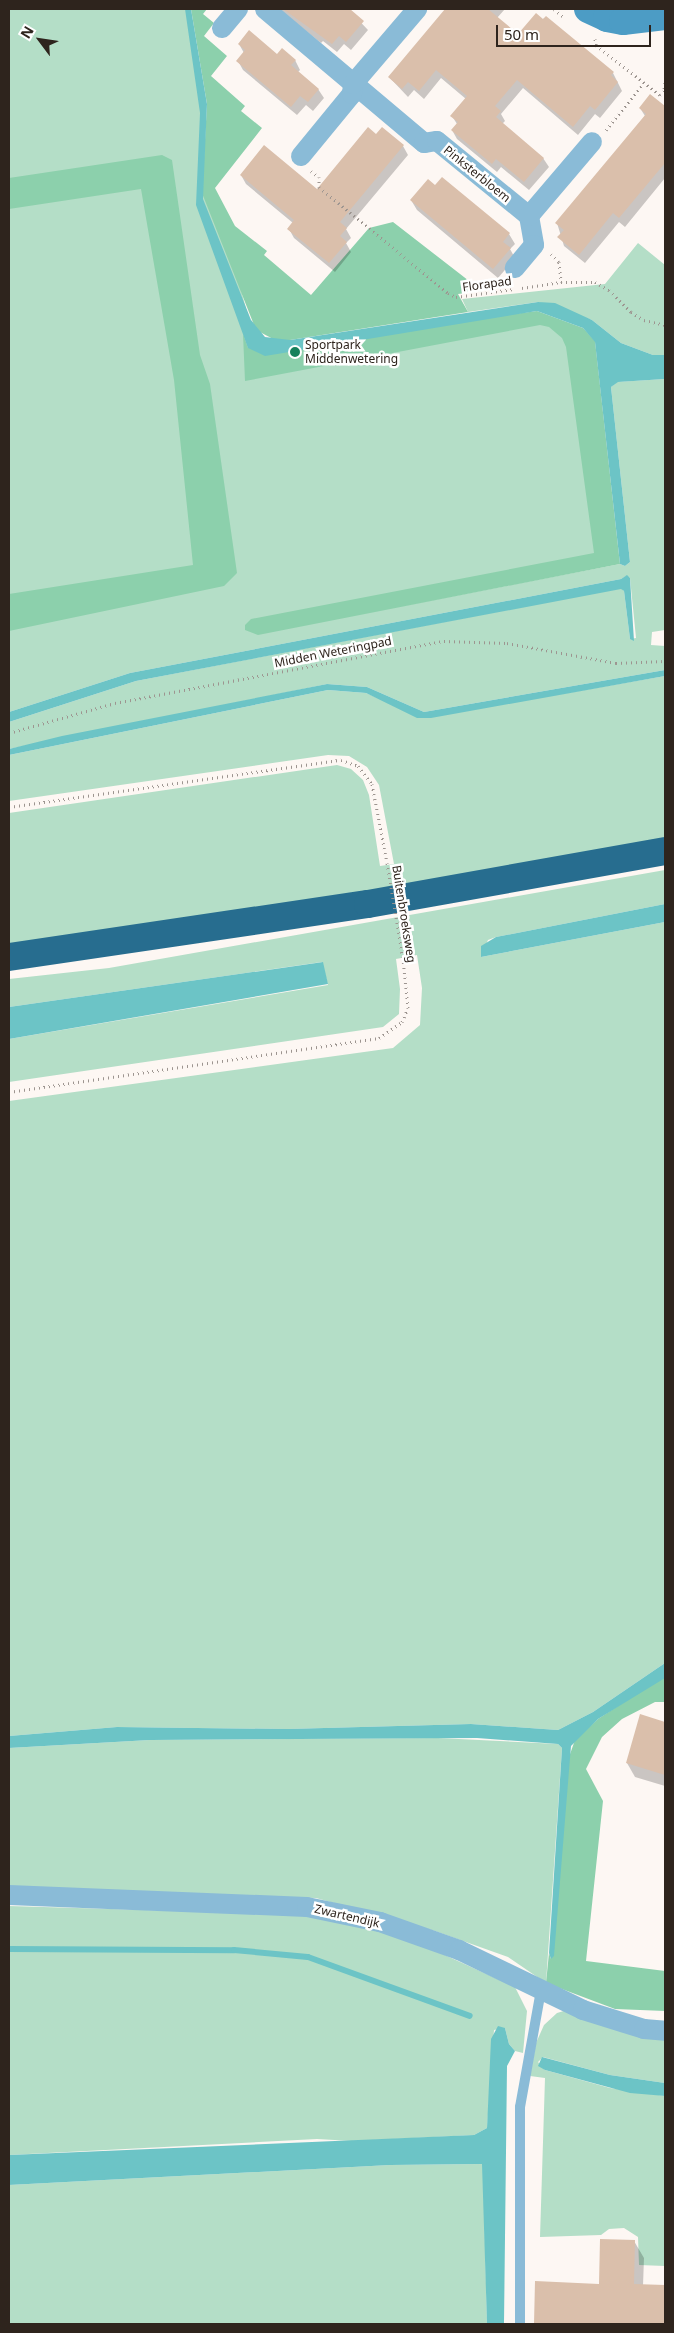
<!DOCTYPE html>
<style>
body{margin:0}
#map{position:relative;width:674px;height:2333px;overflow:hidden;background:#fdf7f3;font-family:"Noto Sans",sans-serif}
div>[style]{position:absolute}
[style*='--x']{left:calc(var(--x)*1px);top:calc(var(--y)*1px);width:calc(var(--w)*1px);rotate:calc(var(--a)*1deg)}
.green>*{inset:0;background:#b4dec7}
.forest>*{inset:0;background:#8cd0ac}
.water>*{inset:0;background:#6cc4c6}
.shadow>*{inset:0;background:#0003}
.stream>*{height:6px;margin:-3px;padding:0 3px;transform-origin:3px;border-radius:3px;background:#6cc4c6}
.building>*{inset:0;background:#dabfab}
.path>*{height:3px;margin-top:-1.5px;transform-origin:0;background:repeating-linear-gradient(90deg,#9d9590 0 1px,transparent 0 5px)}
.lane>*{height:10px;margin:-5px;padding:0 5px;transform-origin:5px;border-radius:5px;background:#8abbd7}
.street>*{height:20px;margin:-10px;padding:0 10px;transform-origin:10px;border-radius:10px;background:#8abbd7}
.secondary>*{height:28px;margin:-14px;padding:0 14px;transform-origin:14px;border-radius:14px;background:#4c9cc5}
.highway>*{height:28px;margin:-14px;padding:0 14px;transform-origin:14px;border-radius:14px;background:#276d8f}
.path-bridge>*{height:3px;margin-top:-1.5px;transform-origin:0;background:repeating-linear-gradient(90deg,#9d9590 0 1px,transparent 0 5px)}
.dots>*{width:14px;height:14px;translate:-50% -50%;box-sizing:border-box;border:2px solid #fff;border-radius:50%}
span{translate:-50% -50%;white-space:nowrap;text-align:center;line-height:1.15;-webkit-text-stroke:5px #fff;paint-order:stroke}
.street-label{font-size:12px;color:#2e241d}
.poi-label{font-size:12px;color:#2e241d}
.left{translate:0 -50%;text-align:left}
.frame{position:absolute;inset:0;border:10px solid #2e241d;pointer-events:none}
.north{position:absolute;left:15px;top:15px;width:50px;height:50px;-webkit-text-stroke:4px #fff;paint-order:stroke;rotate:301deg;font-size:14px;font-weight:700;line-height:20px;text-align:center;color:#2e241d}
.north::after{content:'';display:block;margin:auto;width:18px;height:22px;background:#2e241d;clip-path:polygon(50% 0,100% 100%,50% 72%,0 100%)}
.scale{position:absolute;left:496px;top:25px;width:155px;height:22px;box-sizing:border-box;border:2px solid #2e241d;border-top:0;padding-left:6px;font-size:15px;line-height:18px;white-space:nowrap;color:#2e241d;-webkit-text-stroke:4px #fff;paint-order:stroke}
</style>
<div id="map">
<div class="green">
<i style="clip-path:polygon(9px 9px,187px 9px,202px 105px,203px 150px,257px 349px,551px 319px,584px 355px,607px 561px,256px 634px,620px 564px,625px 566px,630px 562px,611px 387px,617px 382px,665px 379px,665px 630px,652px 632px,651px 645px,665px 646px,665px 670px,424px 712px,367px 687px,327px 684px,9px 749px,9px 722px,136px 681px,621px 588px,624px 591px,630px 639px,636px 638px,630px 578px,626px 576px,621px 579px,130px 673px,9px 712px)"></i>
<i style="clip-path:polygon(638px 243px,665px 265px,665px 355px,653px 355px,621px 343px,592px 320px,538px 302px,468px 312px,462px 299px,605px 284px)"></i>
<i style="clip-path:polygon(665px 676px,665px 846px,9px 947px,9px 813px,337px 765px,351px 769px,363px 780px,369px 795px,380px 866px,394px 864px,379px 785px,367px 767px,349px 756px,328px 755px,9px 801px,9px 755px,328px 690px,366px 693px,424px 718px)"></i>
<i style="clip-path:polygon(665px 870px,665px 904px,496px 937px,488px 940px,481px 957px,665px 922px,665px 1663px,593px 1712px,558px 1730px,471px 1724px,288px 1729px,117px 1727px,9px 1736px,9px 1101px,393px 1048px,420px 1025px,422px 988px,417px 955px,396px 959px,400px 989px,399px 1014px,383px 1027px,9px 1082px,9px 1039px,328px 985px,322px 962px,9px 1007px,9px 979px,109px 968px)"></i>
<i style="clip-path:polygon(438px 1738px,558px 1744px,562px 1748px,546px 1983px,508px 1957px,435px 1931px,316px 1898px,9px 1891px,9px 1748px,150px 1740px)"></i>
<i style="clip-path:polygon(9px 1906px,318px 1915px,414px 1941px,515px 1987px,527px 2011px,523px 2053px,515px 2051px,509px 2044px,505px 2028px,494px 2030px,487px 2128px,474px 2135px,352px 2141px,317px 2139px,9px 2155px)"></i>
<i style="clip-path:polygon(567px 2010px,665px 2038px,665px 2083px,610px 2075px,543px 2057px,538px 2062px,545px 2070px,610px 2088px,665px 2096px,665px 2266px,639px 2265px,638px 2237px,624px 2228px,609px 2229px,601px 2235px,540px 2237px,545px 2078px,530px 2076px,536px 2043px,544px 2025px,557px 2013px)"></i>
<i style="clip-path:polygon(483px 2164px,487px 2324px,9px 2324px,9px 2185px,390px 2165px)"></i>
</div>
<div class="forest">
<i style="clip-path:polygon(191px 9px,207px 9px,203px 14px,214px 23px,204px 36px,227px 56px,211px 76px,245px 106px,241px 111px,262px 128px,215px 188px,235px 226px,267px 251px,264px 255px,311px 295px,369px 228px,393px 222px,482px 291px,458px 294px,468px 312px,290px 340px,277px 341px,256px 330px,202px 193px,207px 104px)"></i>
<i style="clip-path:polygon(162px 155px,172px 160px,200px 355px,210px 384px,237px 573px,224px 586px,9px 631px,9px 594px,193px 565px,174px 380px,141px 189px,9px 209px,9px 178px)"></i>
<i style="clip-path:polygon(537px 311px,583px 328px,595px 341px,620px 564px,258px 635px,245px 630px,245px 625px,251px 619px,594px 553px,566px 347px,562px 338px,549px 327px,540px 325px,245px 381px,243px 334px,248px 348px)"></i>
<i style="clip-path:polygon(661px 1678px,665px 1678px,665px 1702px,655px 1702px,622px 1719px,602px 1737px,586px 1769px,603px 1801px,586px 1961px,665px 1971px,665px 2011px,615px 2009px,546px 1983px,549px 1953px,551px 1959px,569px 1757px,575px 1740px,598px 1719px)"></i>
</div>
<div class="water">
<i style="clip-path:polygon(185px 9px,191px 9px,207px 104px,203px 199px,251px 320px,265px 337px,290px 340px,538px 302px,555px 303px,592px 320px,621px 343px,653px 355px,665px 355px,665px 379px,618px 382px,611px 387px,630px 562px,625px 566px,620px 564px,595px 342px,583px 328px,537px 311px,265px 356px,248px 348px,196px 205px,200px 113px)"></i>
<i style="clip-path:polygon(627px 575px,630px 578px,634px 641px,630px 639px,624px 591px,621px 589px,136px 681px,9px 722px,9px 712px,130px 673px,621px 579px)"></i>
<i style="clip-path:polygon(665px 670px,665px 676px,431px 718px,417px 718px,366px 693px,328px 690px,9px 755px,9px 749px,62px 736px,327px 684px,367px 687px,424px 712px)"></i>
<i style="clip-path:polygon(665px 904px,665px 922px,481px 957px,481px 946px,496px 937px)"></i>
<i style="clip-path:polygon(323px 962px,328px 984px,9px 1039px,9px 1007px)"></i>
<i style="clip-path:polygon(665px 1663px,665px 1678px,598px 1719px,571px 1746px,554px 1956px,551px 1959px,549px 1953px,562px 1748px,558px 1744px,477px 1738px,150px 1740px,9px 1748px,9px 1736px,117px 1727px,288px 1729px,471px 1724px,558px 1730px,593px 1712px)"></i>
<i style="clip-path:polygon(498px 2026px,505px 2028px,509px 2044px,515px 2051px,507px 2066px,504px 2324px,487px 2324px,482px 2164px,390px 2165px,9px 2185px,9px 2155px,474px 2135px,487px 2128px,491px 2039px)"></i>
<i style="clip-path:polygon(542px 2057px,610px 2075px,665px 2083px,665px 2096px,630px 2093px,545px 2070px,538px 2066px)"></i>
</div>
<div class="shadow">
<i style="clip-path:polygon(279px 9px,348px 9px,368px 30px,351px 50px,344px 44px,337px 52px,323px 41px,321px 43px)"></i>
<i style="clip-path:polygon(447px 9px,505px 9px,497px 18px,518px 36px,546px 17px,613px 73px,622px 91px,600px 118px,595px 114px,578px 135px,523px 88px,501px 114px,505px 121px,502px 124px,543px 158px,549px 167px,529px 190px,501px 167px,497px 172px,457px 139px,452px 130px,457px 124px,452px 116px,466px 99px,441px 78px,424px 99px,414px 90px,408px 97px,390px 78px)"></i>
<i style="clip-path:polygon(239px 44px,295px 60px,300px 70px,298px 72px,318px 89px,324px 98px,313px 111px,306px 105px,297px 115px,243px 70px,238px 61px,244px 53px)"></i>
<i style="clip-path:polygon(650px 96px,665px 108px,665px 178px,625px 227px,619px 222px,585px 263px,564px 246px,557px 223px,645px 116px,640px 108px)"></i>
<i style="clip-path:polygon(376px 136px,403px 146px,408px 155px,346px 229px,351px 238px,346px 243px,351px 252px,335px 272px,294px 238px,289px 229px,293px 223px,246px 184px,241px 175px,317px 191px)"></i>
<i style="clip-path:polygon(442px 178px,509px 234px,515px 244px,510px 249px,515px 258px,498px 278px,417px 210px,411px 200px,435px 187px)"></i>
<i style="clip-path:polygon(641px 1716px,665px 1723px,665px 1786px,635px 1777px,627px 1763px)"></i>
<i style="clip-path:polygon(634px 2241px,644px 2258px,643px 2286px,665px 2286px,665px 2324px,535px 2324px,536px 2283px,600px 2285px)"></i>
</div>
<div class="stream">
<i style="--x:9;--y:1949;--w:225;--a:0.3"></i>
<i style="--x:234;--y:1950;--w:74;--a:5.4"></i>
<i style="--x:308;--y:1957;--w:172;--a:20"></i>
</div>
<div class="building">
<i style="clip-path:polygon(283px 9px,350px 9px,364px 21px,346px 42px,339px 36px,332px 44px)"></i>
<i style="clip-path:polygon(445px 9px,488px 9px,518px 34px,536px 13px,543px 19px,546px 16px,614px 72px,611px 75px,618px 82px,595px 110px,590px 106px,573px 127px,517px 80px,495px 106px,501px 111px,496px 117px,544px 158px,524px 182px,496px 159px,492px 164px,451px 130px,458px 122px,450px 116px,467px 96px,436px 70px,419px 91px,408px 82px,402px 89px,388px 77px)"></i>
<i style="clip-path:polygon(249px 30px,277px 54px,282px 48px,296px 60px,291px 65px,319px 89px,308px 102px,300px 96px,291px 107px,236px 61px,245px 50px,238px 44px)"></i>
<i style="clip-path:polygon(650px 94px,665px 106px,665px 163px,619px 218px,613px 213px,579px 255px,557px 237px,564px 230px,555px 223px,646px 114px,639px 108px)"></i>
<i style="clip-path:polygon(368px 127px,376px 134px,382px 127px,404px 145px,340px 222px,347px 228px,340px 236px,347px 242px,329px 263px,287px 229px,294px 220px,240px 175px,264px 145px,317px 189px)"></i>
<i style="clip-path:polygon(442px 177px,510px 233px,503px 242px,511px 248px,493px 269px,410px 200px,428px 179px,435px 185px)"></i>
<i style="clip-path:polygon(640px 1714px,665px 1722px,665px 1775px,626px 1763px)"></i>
<i style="clip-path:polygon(600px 2239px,635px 2240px,634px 2284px,665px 2285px,665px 2324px,534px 2324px,535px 2281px,599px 2284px)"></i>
</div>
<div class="path">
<i style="--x:554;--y:9;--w:14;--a:39"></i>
<i style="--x:595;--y:39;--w:6;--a:81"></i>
<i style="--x:596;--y:45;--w:81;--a:38"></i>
<i style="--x:660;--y:95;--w:7;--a:-45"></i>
<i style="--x:664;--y:89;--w:7;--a:-82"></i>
<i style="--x:606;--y:130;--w:60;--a:-51"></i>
<i style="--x:311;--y:171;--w:10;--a:37"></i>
<i style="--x:319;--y:177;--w:10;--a:90"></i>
<i style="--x:319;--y:187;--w:167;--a:39.4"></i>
<i style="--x:448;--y:293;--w:9;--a:27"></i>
<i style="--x:456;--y:297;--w:59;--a:-7.9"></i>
<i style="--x:551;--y:254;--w:11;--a:45"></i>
<i style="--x:559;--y:262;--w:20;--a:84"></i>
<i style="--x:522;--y:288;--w:39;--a:-9"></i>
<i style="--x:561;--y:282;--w:34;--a:0"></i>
<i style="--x:595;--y:282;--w:16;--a:30"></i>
<i style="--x:609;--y:290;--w:31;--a:45"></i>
<i style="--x:631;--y:312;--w:15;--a:32"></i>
<i style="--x:644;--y:320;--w:22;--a:13"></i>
<i style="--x:9;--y:733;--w:110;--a:-15.8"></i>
<i style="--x:115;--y:703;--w:335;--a:-10.7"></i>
<i style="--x:444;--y:641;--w:63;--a:1.8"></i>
<i style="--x:507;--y:643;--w:111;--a:10.4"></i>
<i style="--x:616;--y:663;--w:49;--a:-2.3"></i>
<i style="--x:9;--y:807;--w:335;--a:-8.1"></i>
<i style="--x:341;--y:760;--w:18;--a:19"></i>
<i style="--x:358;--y:766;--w:23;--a:52"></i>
<i style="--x:372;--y:784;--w:80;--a:79.2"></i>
<i style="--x:9;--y:1092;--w:374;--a:-8.3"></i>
<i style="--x:379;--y:1038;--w:28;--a:-35"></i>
<i style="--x:402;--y:1022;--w:15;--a:-67"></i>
<i style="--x:408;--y:1008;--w:49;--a:-95.8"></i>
</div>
<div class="lane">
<i style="--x:520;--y:2324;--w:217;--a:-90"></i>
<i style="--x:520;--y:2107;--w:119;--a:-79.8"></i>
</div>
<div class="street">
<i style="--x:265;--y:9;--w:208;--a:40.1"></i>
<i style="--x:424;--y:143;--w:13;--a:-9"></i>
<i style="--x:437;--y:141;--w:119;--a:39.2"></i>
<i style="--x:529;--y:216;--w:29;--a:80"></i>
<i style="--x:534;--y:245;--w:30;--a:130"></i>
<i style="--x:222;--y:28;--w:25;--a:-50"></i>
<i style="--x:301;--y:156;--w:80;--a:-50.6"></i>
<i style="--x:352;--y:94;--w:10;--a:-84"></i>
<i style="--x:353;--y:84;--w:99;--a:-49.5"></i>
<i style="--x:529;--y:216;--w:97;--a:-49.6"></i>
<i style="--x:9;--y:1895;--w:298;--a:2.3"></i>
<i style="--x:307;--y:1907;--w:75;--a:11.6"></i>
<i style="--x:380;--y:1922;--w:84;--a:19.5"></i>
<i style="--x:459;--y:1950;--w:138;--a:25.8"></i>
<i style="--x:583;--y:2010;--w:64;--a:17.3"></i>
<i style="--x:644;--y:2029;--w:21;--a:5"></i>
</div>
<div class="secondary">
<i style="--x:588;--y:9;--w:21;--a:25"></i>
<i style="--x:607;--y:18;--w:16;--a:11"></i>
<i style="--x:623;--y:21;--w:42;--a:-6.8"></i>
</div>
<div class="highway">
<i style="--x:9;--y:957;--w:363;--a:-8.4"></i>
<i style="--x:368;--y:904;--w:302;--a:-10.1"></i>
</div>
<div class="path-bridge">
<i style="--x:387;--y:863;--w:97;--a:80.5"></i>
</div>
<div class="dots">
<i style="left:295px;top:352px;background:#16805b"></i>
</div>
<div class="street-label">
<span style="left:477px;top:174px;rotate:39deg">Pinksterbloem</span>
<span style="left:487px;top:284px;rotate:-8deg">Florapad</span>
<span style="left:333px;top:652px;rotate:-11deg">Midden Weteringpad</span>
<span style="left:404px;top:914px;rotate:81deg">Buitenbroeksweg</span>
<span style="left:347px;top:1916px;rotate:13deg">Zwartendijk</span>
</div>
<div class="poi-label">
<span class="left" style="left:305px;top:352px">Sportpark<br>Middenwetering</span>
</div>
<div class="frame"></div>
<div class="north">N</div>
<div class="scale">50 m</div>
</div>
